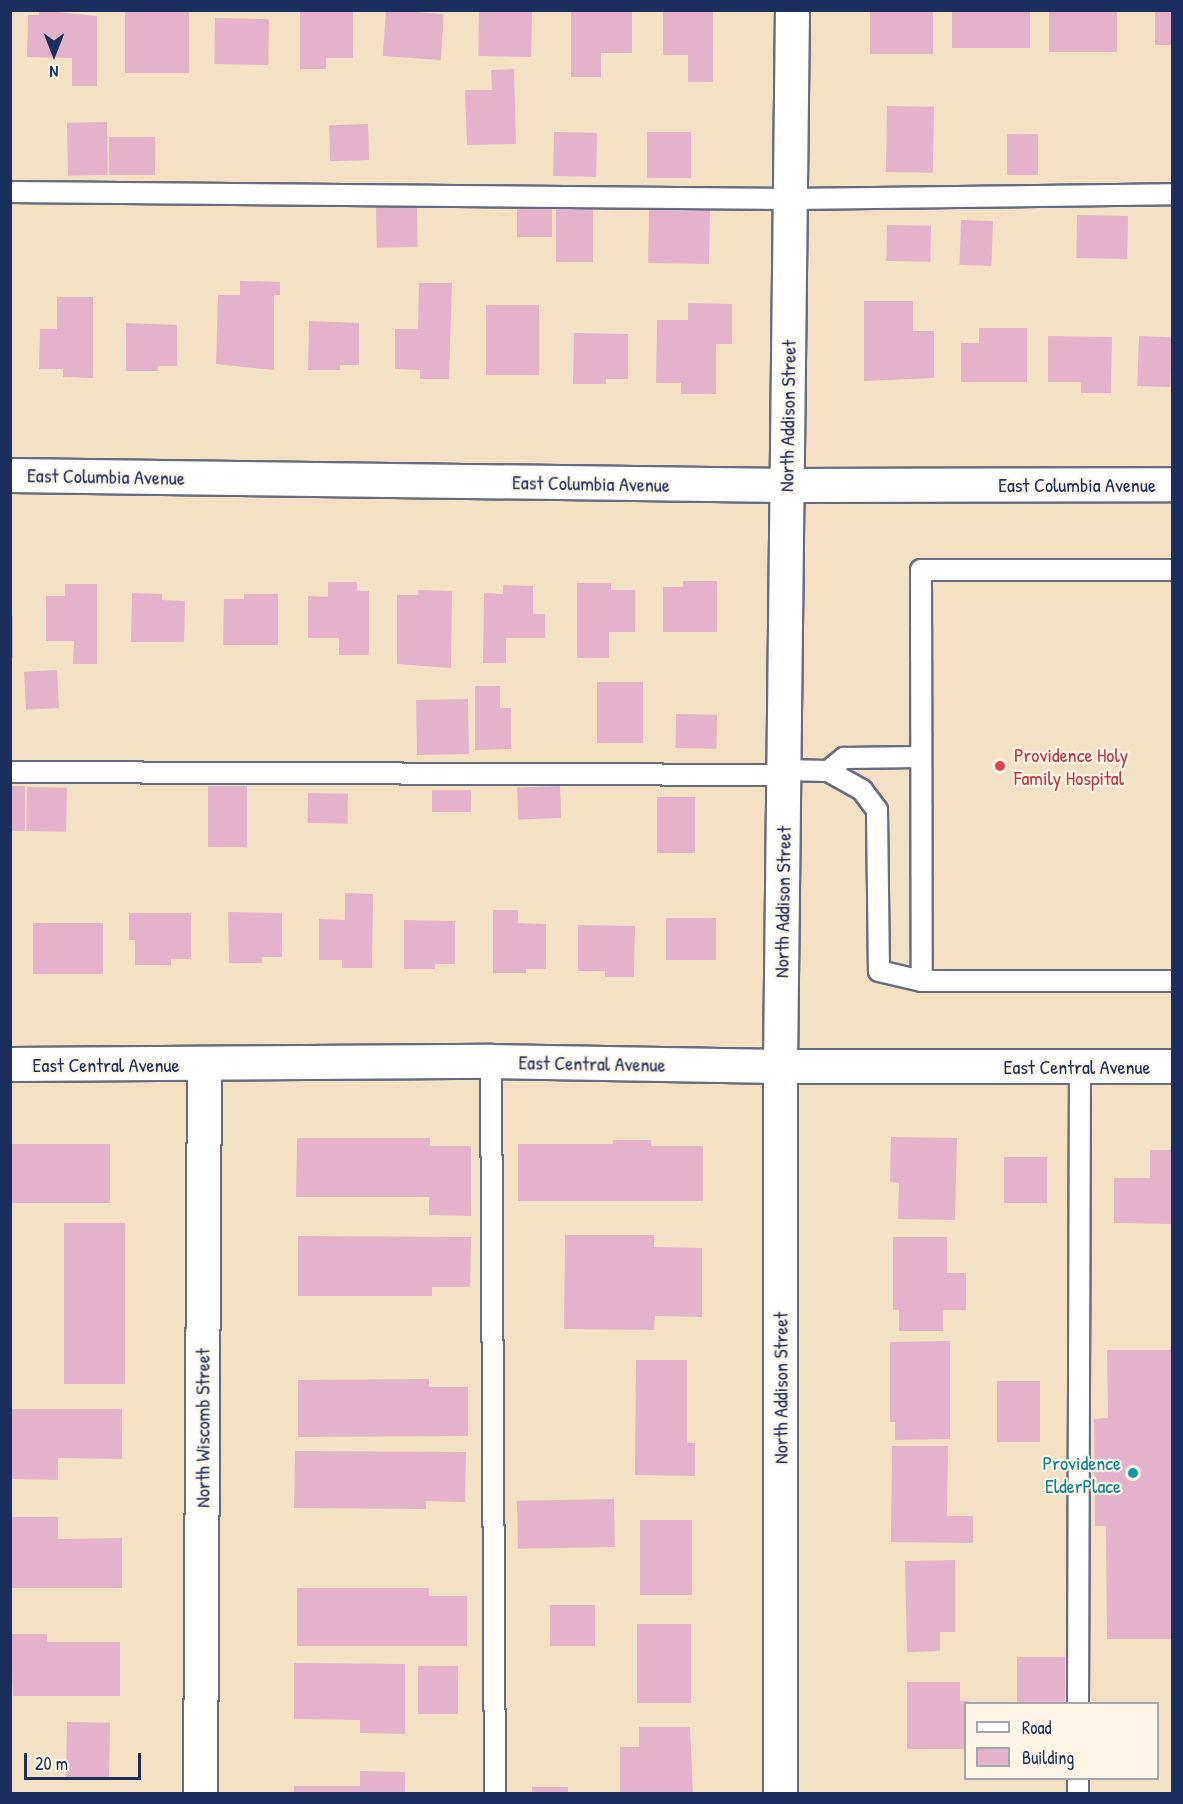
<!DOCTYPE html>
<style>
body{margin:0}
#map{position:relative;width:1183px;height:1804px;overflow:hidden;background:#f4e0c3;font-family:"Patrick Hand",sans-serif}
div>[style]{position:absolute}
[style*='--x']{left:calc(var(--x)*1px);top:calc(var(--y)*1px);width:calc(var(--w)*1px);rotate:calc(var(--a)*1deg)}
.building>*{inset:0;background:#e5b2cb;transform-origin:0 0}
.roads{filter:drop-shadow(2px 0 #676d81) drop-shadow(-2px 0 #676d81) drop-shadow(0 2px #676d81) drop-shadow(0 -2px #676d81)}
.service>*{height:20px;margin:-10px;padding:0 10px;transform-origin:10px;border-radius:10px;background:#fff}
.minor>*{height:33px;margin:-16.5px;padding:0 16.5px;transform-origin:16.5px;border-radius:16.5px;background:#fff}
.tertiary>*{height:33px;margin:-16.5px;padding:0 16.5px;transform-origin:16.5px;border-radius:16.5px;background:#fff}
.dots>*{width:16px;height:16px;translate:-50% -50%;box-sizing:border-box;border:3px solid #fcf5e5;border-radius:50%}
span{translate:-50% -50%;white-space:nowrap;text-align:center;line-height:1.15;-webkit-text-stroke:4.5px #fcf5e5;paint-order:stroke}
.street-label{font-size:20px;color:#1b2f5e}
.health-label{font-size:20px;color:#be3a42}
.left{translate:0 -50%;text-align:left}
.culture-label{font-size:20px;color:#0d838f}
.right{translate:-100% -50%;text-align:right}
.frame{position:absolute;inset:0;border:12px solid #1b2f5e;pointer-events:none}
.legend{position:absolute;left:964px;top:1702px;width:195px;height:78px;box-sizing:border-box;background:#fcf5e5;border:2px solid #a2a6af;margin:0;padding:8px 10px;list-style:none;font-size:18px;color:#1b2f5e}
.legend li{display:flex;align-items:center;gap:12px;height:30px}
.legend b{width:30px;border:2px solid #a2a6af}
.north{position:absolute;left:24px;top:24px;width:60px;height:60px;-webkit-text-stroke:4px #fcf5e5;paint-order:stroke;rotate:180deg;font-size:16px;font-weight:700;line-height:24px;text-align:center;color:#1b2f5e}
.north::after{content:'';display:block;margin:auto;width:21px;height:27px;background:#1b2f5e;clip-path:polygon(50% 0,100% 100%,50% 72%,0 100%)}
.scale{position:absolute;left:24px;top:1753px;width:117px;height:27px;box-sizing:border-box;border:3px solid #1b2f5e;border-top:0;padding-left:8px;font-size:18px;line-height:21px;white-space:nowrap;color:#1b2f5e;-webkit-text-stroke:4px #fcf5e5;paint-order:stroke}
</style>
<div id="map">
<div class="building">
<i style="clip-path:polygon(39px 10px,97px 16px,97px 86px,72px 86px,72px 58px,27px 57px,28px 15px,39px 15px)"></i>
<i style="left:189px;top:10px;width:63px;height:64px;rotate:90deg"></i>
<i style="clip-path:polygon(300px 10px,353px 10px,353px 58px,326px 58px,326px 69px,300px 69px)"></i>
<i style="left:386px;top:10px;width:58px;height:46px;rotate:4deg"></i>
<i style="left:479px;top:10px;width:53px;height:46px;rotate:1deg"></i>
<i style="clip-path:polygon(571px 10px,632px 10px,632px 53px,601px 53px,601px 77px,571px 77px)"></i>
<i style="clip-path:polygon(663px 10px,713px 10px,713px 82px,688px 82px,688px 55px,663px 55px)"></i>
<i style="left:870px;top:10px;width:63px;height:44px"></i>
<i style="left:952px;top:10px;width:78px;height:38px"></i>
<i style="left:1049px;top:10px;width:68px;height:42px"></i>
<i style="left:1155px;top:10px;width:17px;height:35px"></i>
<i style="left:215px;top:18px;width:54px;height:46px;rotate:1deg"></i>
<i style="clip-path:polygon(514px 69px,516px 144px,467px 145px,465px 90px,492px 90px,491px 70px)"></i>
<i style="left:887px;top:106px;width:47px;height:66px;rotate:1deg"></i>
<i style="left:107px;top:122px;width:53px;height:40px;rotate:89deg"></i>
<i style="left:368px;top:124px;width:36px;height:39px;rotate:88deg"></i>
<i style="left:554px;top:132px;width:43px;height:44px;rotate:1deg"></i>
<i style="left:647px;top:132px;width:44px;height:46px"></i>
<i style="left:1007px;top:134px;width:31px;height:41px"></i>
<i style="left:109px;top:137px;width:46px;height:38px"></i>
<i style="left:517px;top:206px;width:35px;height:31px"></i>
<i style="left:417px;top:207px;width:40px;height:41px;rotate:89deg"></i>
<i style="left:556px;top:207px;width:37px;height:55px"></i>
<i style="left:649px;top:208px;width:61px;height:55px;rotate:1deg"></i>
<i style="left:1077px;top:215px;width:51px;height:43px;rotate:1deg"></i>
<i style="left:961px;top:220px;width:32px;height:45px;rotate:2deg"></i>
<i style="left:887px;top:225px;width:44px;height:36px;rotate:1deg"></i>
<i style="clip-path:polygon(240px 281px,280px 282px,280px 295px,274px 295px,274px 370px,216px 364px,218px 295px,240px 295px)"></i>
<i style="clip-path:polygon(419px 283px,452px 283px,449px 379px,420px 379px,420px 370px,395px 369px,395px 329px,418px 329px)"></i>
<i style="clip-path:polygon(57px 297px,93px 297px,93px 378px,63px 377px,63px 369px,39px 369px,40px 329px,57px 329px)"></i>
<i style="clip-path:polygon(864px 301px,913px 301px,913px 331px,934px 331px,934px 378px,864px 381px)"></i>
<i style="clip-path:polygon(688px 303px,732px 304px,732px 344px,716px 344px,716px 394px,681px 394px,681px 383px,656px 383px,657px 320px,688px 320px)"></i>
<i style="left:486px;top:305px;width:53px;height:70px"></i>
<i style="clip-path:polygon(309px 321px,359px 323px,359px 365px,340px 365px,340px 370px,308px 370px)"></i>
<i style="clip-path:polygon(126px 323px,177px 325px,177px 366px,158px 366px,158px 371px,126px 371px)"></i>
<i style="clip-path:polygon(979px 328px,1027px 328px,1027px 382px,961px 382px,961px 343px,979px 343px)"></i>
<i style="clip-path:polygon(574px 333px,628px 334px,628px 379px,606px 379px,606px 384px,573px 384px)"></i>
<i style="clip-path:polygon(1048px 336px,1112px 337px,1111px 393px,1081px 393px,1081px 382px,1048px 382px)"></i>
<i style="left:1139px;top:336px;width:33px;height:50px;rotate:2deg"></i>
<i style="clip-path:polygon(683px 581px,717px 581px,717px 632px,663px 632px,663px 587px,683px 587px)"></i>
<i style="clip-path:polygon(328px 582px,357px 582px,357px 591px,369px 591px,369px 655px,339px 655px,339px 638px,308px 638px,308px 596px,328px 597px)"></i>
<i style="clip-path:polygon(577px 583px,611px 583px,611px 590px,635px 590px,635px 632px,609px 632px,609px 658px,577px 658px)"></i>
<i style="clip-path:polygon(65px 584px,97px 584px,97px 664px,73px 664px,74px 641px,46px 641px,46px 596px,65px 596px)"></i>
<i style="clip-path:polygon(503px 585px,533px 586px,533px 614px,545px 614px,545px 638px,506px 638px,506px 663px,483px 663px,484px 593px,503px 594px)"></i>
<i style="clip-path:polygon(418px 590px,452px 591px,451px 668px,397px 664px,397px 595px,418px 595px)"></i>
<i style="clip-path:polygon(132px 593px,162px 594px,162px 600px,185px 601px,184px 642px,131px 642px)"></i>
<i style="clip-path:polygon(244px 594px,278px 594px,278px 645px,223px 645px,224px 599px,244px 599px)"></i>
<i style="left:10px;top:616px;width:3px;height:42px"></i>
<i style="left:57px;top:670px;width:38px;height:33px;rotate:87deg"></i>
<i style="left:597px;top:682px;width:46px;height:61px"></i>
<i style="clip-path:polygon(475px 686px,500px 686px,500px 708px,511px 708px,511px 749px,475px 750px)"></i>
<i style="left:468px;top:699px;width:55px;height:52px;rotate:89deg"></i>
<i style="left:676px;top:714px;width:41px;height:34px;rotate:1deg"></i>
<i style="left:10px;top:786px;width:15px;height:45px"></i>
<i style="left:208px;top:786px;width:39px;height:61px"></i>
<i style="left:560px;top:786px;width:32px;height:43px;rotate:88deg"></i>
<i style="left:27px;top:787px;width:40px;height:44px;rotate:1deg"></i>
<i style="left:432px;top:790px;width:39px;height:22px"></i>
<i style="left:308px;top:793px;width:40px;height:30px;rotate:1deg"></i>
<i style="left:657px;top:797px;width:38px;height:56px"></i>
<i style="clip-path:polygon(345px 893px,373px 894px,372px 968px,342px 968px,342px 960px,319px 960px,319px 919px,345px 920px)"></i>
<i style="clip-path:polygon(493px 910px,518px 910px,518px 923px,546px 924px,546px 969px,526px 969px,526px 973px,493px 973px)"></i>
<i style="clip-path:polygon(228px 912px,282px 913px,282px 957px,262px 957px,262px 963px,229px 963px)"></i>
<i style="clip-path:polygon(129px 913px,191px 913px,191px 959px,171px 959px,171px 965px,135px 965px,135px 940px,129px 940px)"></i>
<i style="left:666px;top:918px;width:50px;height:42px"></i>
<i style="clip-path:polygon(404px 920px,455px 921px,455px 964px,435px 964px,435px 969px,404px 969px)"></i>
<i style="left:33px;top:923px;width:70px;height:51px"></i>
<i style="clip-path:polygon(578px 925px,635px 926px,634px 977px,605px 977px,605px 971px,578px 971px)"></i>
<i style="clip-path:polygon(891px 1137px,957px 1138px,955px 1220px,898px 1219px,899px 1183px,890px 1182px)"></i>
<i style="clip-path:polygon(297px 1138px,430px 1138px,430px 1146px,471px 1146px,471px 1216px,429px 1215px,429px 1197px,296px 1197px)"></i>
<i style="clip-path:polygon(613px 1140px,651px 1140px,651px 1146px,703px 1146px,703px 1201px,518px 1201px,518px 1144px,613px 1144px)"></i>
<i style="left:10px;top:1144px;width:100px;height:59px"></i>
<i style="clip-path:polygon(1150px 1150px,1172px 1150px,1172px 1224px,1114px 1223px,1114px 1178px,1150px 1178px)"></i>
<i style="left:1004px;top:1157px;width:43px;height:46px"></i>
<i style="left:64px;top:1223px;width:61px;height:161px"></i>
<i style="clip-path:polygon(565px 1235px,654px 1235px,654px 1247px,702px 1248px,702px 1317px,655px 1316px,654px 1330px,564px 1329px)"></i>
<i style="clip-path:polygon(298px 1236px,471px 1237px,470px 1287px,432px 1287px,432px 1296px,298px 1296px)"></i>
<i style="clip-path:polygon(893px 1237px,947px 1237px,947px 1273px,966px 1273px,966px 1310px,943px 1310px,943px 1331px,899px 1331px,899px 1310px,893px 1310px)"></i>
<i style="clip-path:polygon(950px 1341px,950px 1439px,895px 1440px,895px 1422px,890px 1422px,890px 1342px)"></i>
<i style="clip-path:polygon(1107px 1350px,1172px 1350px,1172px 1639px,1107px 1639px,1106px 1526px,1095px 1526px,1094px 1419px,1108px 1418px)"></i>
<i style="clip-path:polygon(636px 1360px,687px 1360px,687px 1443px,695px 1443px,695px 1476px,635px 1475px)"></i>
<i style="clip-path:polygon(429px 1379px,429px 1387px,468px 1387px,468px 1436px,298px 1437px,298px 1380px)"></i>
<i style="left:997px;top:1381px;width:43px;height:61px"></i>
<i style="clip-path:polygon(10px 1409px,122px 1409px,122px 1459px,58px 1458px,58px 1480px,10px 1479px)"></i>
<i style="clip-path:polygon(892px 1446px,948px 1446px,947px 1516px,973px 1516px,973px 1543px,891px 1542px)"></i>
<i style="clip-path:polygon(295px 1451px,466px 1452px,465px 1502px,426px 1501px,426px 1509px,294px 1508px)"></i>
<i style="left:614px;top:1499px;width:48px;height:97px;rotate:89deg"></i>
<i style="clip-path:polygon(10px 1517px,58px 1517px,58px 1539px,122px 1538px,122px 1588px,10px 1588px)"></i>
<i style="left:640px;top:1520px;width:52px;height:75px"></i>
<i style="clip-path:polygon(955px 1560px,955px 1632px,940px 1632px,940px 1651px,907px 1652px,905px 1561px)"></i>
<i style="clip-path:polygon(297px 1588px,429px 1588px,429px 1596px,467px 1596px,467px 1646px,297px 1646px)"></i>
<i style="left:550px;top:1605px;width:45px;height:41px"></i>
<i style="left:637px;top:1624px;width:54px;height:79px"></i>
<i style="clip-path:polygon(10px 1634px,47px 1634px,47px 1642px,120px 1642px,120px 1696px,13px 1696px)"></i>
<i style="left:1017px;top:1657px;width:48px;height:47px"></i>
<i style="clip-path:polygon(294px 1663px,405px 1664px,405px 1734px,360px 1733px,360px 1720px,294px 1719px)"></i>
<i style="left:418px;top:1666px;width:40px;height:48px"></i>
<i style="clip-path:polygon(907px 1682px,960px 1682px,960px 1701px,969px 1701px,966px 1704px,966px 1749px,907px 1749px)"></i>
<i style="left:67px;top:1722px;width:43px;height:57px;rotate:1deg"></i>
<i style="clip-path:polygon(639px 1727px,690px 1727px,693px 1794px,620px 1794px,620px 1747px,639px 1747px)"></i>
<i style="clip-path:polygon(360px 1771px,405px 1772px,405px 1794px,294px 1794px,294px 1786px,360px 1786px)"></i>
<i style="left:532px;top:1787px;width:36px;height:7px"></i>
</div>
<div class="roads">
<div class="service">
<i style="--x:10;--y:192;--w:780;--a:0.51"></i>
<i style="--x:790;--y:199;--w:382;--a:-0.7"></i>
<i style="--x:1172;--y:570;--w:251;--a:180"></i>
<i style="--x:921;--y:570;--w:411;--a:89.9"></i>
<i style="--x:922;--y:981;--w:250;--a:0"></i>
<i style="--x:783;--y:770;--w:45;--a:1.3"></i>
<i style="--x:828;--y:771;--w:39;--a:29"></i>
<i style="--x:862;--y:790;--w:25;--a:53"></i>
<i style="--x:877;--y:810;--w:161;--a:89.3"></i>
<i style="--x:879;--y:971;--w:44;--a:13.1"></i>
<i style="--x:828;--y:771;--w:21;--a:-39"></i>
<i style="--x:844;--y:758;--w:77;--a:-0.7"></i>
<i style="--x:10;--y:772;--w:773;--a:0.22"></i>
<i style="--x:491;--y:1061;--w:733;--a:89.69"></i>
<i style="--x:1078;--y:1704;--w:638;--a:-89.82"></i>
<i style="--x:1078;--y:1794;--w:16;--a:-90"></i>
</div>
<div class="minor">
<i style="--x:10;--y:475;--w:776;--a:0.74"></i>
<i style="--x:786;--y:485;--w:386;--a:-0.1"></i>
<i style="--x:10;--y:1064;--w:481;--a:-0.4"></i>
<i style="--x:491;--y:1061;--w:289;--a:1"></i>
<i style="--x:200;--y:1794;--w:731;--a:-89.69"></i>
</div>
<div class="tertiary">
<i style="--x:780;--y:1066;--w:392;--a:0"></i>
<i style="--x:780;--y:1794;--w:728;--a:-90"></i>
<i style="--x:780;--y:1066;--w:1056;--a:-89.35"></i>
</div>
</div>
<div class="dots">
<i style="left:1000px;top:766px;background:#e0444e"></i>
<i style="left:1133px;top:1473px;background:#0f9aa8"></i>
</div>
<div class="street-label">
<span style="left:787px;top:416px;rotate:-89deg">North Addison Street</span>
<span style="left:106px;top:476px;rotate:1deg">East Columbia Avenue</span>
<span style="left:591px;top:483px;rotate:1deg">East Columbia Avenue</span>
<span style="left:1077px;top:484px">East Columbia Avenue</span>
<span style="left:782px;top:902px;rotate:-89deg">North Addison Street</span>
<span style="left:592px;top:1063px;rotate:1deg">East Central Avenue</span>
<span style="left:106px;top:1064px">East Central Avenue</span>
<span style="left:1077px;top:1066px">East Central Avenue</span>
<span style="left:780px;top:1388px;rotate:-90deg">North Addison Street</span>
<span style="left:202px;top:1428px;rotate:-90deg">North Wiscomb Street</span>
</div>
<div class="health-label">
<span class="left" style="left:1014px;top:766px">Providence Holy<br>Family Hospital</span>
</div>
<div class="culture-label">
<span class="right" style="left:1121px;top:1474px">Providence<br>ElderPlace</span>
</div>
<div class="frame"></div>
<ul class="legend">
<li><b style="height:8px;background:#fff"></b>Road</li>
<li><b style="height:16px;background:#e5b2cb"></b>Building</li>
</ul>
<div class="north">N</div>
<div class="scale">20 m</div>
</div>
